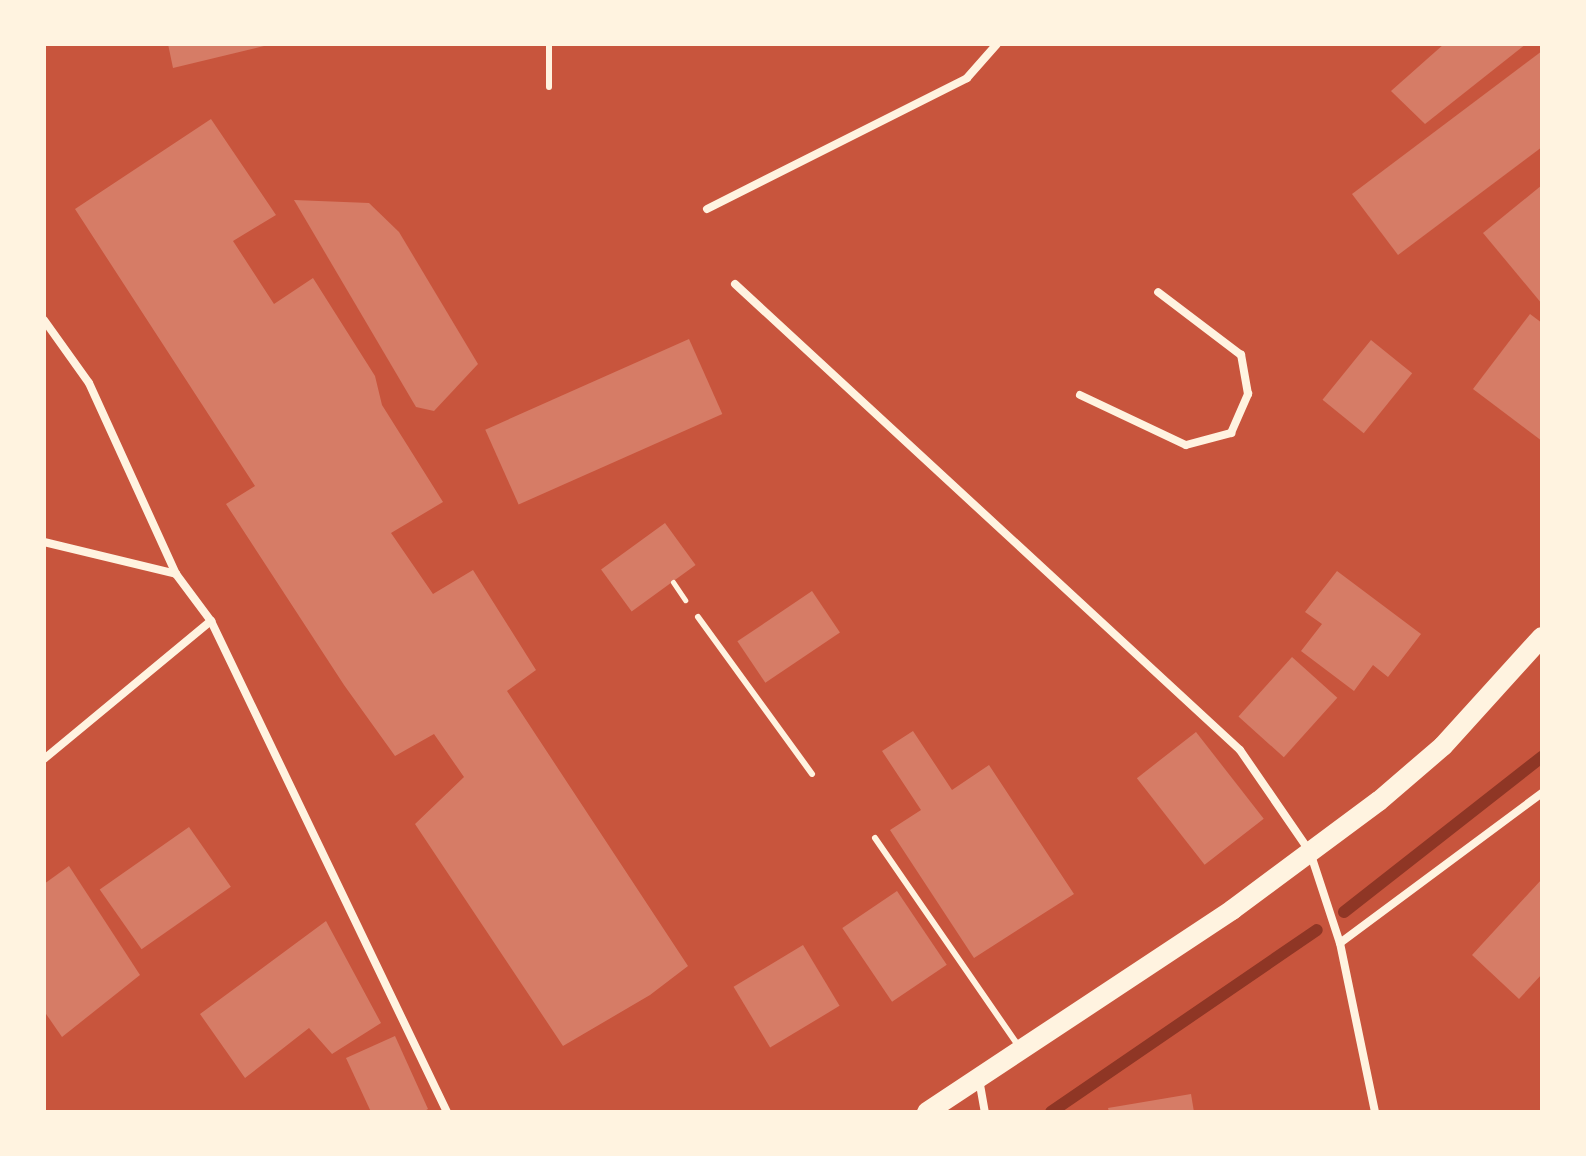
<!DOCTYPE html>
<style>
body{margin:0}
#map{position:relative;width:1586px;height:1156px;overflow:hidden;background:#c8553d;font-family:"Archivo Narrow",sans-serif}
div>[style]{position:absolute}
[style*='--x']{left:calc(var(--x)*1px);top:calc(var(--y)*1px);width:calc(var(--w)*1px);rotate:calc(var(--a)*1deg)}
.stream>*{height:12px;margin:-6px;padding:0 6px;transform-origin:6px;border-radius:6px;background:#8f3625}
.building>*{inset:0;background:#d67c66;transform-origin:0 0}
.path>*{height:5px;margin:-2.5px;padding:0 2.5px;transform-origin:2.5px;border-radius:2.5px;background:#fff3e0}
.service>*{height:6px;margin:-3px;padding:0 3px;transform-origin:3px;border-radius:3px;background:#fff3e0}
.minor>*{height:8px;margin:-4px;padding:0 4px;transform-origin:4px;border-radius:4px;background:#fff3e0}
.primary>*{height:20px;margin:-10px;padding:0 10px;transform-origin:10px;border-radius:10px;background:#fff3e0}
span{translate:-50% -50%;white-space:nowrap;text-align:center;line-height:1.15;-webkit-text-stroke:8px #fff3e0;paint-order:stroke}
.frame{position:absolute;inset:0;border:46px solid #fff3e0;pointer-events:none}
</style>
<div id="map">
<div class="stream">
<i style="--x:1344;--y:912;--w:251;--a:-38.1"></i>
<i style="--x:1051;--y:1112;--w:322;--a:-34.4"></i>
</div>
<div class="building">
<i style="clip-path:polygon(168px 44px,268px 44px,268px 45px,173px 68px)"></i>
<i style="clip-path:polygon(1444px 44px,1526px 44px,1425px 124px,1391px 91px)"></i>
<i style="clip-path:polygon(1542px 51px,1542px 147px,1398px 255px,1352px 194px)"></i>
<i style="clip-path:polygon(211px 119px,276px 215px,233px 241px,274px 304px,313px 278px,375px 376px,382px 405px,443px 502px,391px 533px,433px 594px,473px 570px,536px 670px,507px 691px,688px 966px,650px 995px,563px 1046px,415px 824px,464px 777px,434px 734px,395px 756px,344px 685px,226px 504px,255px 486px,75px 209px)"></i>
<i style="clip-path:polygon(1542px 185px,1542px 304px,1483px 233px)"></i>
<i style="clip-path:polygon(294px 200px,369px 203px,399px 232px,478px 364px,434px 411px,416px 407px)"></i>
<i style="clip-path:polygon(1530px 314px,1542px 323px,1542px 441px,1473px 389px)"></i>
<i style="left:689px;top:339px;width:82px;height:223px;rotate:66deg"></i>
<i style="left:1371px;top:340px;width:53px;height:77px;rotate:39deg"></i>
<i style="left:665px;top:523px;width:52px;height:79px;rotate:54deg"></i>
<i style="clip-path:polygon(1337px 571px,1421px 634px,1388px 677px,1373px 665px,1354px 691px,1301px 651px,1322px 624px,1305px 612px)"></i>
<i style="left:812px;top:591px;width:50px;height:90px;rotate:56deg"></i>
<i style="left:1292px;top:657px;width:61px;height:80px;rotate:42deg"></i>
<i style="clip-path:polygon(913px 731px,952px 790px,989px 765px,1074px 894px,974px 958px,890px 830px,921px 810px,882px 751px)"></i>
<i style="left:1196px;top:732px;width:110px;height:75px;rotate:52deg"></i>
<i style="left:189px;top:827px;width:73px;height:109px;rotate:55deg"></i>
<i style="clip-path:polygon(69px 866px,140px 975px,62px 1037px,44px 1011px,44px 884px)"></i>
<i style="clip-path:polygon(1542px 879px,1542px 974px,1519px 999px,1472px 955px)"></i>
<i style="left:897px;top:891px;width:89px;height:66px;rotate:56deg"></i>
<i style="clip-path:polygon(326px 921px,381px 1023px,332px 1054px,309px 1028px,245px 1078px,200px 1014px)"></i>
<i style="left:803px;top:945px;width:71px;height:81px;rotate:59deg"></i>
<i style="clip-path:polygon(395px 1036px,428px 1109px,423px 1112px,371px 1112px,346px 1058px)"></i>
<i style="clip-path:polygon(1191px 1094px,1194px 1112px,1109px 1112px,1108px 1108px)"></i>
</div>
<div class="path">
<i style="--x:673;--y:582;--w:22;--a:56"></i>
</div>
<div class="service">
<i style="--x:549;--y:44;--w:43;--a:90"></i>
<i style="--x:698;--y:617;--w:194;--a:54"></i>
<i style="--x:875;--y:838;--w:254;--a:55.4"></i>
</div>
<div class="minor">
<i style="--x:707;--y:209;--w:291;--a:-26.7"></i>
<i style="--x:967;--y:78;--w:45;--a:-48.6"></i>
<i style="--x:735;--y:284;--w:687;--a:42.7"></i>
<i style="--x:1240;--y:750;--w:124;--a:55.5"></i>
<i style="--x:1310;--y:852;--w:96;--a:71.8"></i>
<i style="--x:1340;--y:943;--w:173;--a:78.3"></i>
<i style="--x:44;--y:320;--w:77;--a:54.5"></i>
<i style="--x:89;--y:383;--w:210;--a:65.5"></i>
<i style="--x:176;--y:574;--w:59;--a:53.3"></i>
<i style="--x:211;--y:621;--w:545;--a:64.33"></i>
<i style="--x:1080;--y:395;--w:117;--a:25.3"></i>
<i style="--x:1186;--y:445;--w:47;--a:-14.9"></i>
<i style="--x:1231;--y:433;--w:43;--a:-66.4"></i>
<i style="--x:1248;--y:394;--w:40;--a:-100"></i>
<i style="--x:1241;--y:355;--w:104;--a:-142.8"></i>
<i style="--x:44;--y:542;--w:136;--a:13.6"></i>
<i style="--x:44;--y:759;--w:217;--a:-39.6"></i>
<i style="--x:1340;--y:943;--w:252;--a:-36.6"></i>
<i style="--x:979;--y:1079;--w:34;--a:80"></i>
</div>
<div class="primary">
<i style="--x:927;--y:1112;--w:366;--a:-33.5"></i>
<i style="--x:1232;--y:910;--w:183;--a:-36.6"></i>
<i style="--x:1379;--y:801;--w:84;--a:-40.7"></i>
<i style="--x:1443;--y:746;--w:147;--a:-47.8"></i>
</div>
<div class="frame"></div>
</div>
